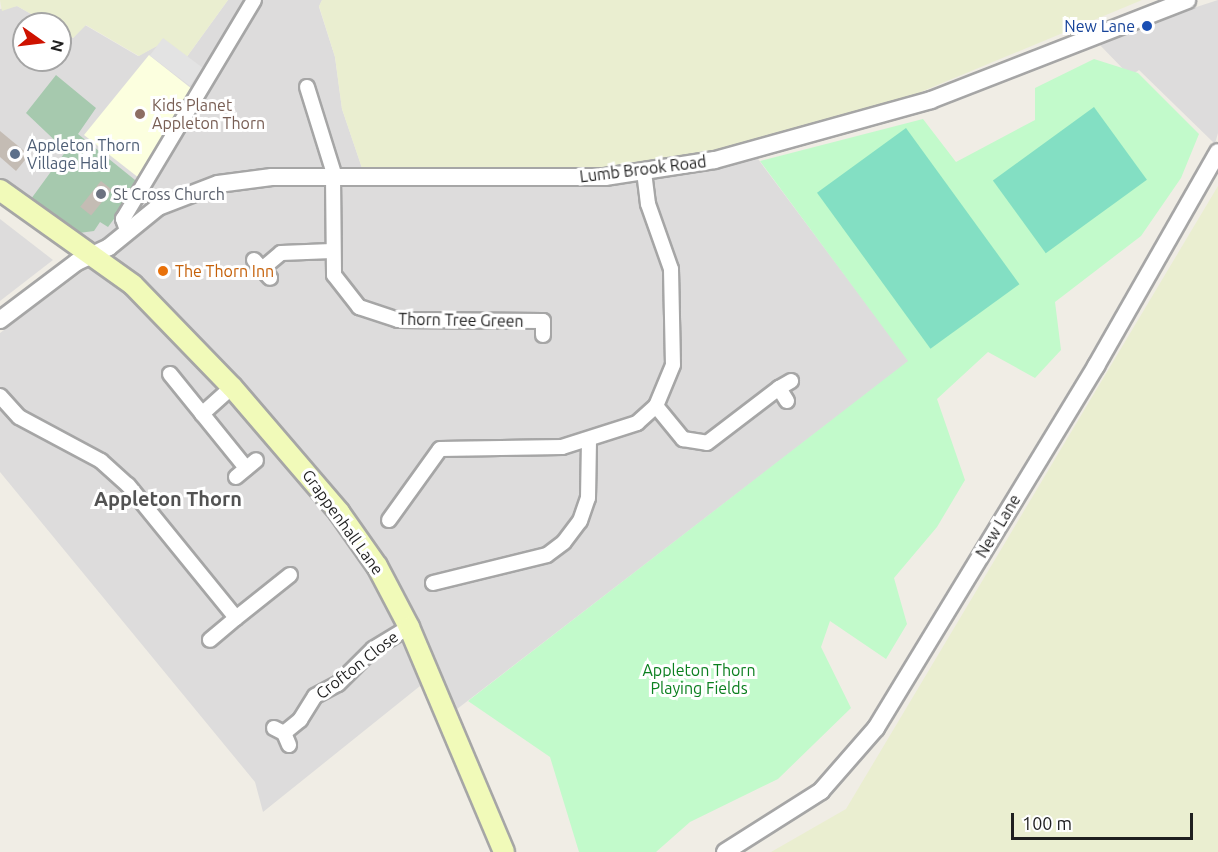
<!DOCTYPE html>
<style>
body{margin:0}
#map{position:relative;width:1218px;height:852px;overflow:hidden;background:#f0ede5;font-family:Ubuntu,sans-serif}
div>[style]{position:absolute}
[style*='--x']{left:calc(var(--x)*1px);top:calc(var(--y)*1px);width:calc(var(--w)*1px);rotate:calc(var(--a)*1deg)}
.residential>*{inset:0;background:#dddcdc}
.education>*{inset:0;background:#fcffdf}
.farmland>*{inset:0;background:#eaeed0}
.cemetery>*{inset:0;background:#a6c9ae}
.park>*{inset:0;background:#c2facb}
.pitch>*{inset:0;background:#83dfc3;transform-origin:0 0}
.parking>*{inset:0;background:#e3e3e3;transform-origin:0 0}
.building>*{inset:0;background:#c4bcb4;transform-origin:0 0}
.roads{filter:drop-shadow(2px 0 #a6a6a6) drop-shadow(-2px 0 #a6a6a6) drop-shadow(0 2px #a6a6a6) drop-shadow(0 -2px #a6a6a6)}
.minor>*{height:14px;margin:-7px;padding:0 7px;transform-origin:7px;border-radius:7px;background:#fff}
.tertiary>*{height:16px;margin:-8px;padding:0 8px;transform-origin:8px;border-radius:8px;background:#fff}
.secondary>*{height:20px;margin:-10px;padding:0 10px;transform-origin:10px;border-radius:10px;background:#f1fab9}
.dots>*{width:16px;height:16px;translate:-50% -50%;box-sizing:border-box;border:3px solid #fff;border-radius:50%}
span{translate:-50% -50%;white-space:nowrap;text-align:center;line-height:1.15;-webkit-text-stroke:6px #fff;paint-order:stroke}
.transit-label{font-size:16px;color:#164399}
.right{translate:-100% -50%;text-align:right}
.education-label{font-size:16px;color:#785e54}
.left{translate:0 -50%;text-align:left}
.service-label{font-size:16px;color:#4e5e75}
.street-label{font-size:16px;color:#1f1f1f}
.worship-label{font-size:16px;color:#5b616d}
.food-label{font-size:16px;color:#c56008}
.park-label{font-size:16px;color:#0b7f1f}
.quarter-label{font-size:20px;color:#525252;font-weight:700}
.north{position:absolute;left:12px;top:12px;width:60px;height:60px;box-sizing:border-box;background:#fff;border:2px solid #a5a5a5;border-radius:50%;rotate:104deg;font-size:16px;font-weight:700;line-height:24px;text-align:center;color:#1f1f1f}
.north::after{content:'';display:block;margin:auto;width:21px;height:27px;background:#ce1200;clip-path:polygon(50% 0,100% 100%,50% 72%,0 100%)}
.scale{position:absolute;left:1011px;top:813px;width:182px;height:27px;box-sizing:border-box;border:3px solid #1f1f1f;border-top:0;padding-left:8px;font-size:18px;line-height:21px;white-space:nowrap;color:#1f1f1f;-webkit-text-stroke:4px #fff;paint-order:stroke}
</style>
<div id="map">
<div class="residential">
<i style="clip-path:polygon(228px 0,322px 0,319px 7px,335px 57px,342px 109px,363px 171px,752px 151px,909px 361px,448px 716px,420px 686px,263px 812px,255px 782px,0 472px,0 333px,98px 260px,0 186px,0 9px,17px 6px,49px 24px,24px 24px,24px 60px,60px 60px,60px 30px,73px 38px,85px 25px,138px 56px,166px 41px,186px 58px)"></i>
<i style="clip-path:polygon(1218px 0,1218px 133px,1215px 144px,1139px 70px,1130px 76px,1095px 40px)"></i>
<i style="clip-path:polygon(0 219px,53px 260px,0 301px)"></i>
</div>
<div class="education">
<i style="clip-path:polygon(149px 55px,192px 89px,161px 152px,139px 178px,84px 135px)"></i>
</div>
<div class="farmland">
<i style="clip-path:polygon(0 0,228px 0,186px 58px,166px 41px,139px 56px,86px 25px,73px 38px,60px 30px,60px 24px,49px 24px,17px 6px,2px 11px)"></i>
<i style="clip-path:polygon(322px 0,1142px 0,827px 131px,608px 179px,363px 171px,342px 109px,335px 57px,319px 6px)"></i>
<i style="clip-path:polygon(1218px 186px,1218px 852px,771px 852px,846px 809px)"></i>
</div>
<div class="cemetery">
<i style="clip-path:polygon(56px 75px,96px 108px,78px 134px,140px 184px,108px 227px,100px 222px,94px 231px,79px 233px,31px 199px,66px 151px,26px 113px)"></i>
</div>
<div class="park">
<i style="clip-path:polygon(1094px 59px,1138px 73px,1199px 134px,1181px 178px,1141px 236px,1055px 302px,1061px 350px,1035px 378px,988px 352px,937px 399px,965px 480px,937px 527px,894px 578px,907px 624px,886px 659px,830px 621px,821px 647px,851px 708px,778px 779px,690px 822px,656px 852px,579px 852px,550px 757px,468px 701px,908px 361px,760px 161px,923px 119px,956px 162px,1035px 120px,1035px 88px)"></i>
</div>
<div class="pitch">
<i style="left:1094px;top:107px;width:90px;height:125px;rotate:54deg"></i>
<i style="left:906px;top:128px;width:193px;height:110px;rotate:54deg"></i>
</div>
<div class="parking">
<i style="left:163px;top:38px;width:50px;height:22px;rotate:37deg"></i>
</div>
<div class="building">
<i style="clip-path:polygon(0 131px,29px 155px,16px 171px,0 157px)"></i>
<i style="left:101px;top:181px;width:14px;height:33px;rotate:39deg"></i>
</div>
<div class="roads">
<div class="minor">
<i style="--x:307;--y:87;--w:94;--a:72.7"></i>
<i style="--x:333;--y:177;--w:98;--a:89.4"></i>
<i style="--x:334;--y:275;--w:41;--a:52"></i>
<i style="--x:359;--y:307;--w:41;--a:18.4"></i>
<i style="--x:398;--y:320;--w:145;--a:0.4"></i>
<i style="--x:543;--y:321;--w:14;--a:90"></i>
<i style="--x:127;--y:230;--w:12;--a:-110"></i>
<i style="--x:123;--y:219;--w:255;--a:-59.1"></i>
<i style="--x:254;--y:260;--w:24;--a:48"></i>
<i style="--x:262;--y:269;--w:25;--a:-40"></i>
<i style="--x:281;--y:253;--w:51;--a:-2.2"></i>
<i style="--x:170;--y:374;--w:121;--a:51"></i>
<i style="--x:0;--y:396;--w:28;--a:48"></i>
<i style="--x:19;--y:417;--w:93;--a:28.2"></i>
<i style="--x:101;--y:461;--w:36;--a:42"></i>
<i style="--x:128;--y:485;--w:171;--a:50.9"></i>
<i style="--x:236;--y:618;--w:34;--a:140"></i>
<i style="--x:787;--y:401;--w:15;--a:-122"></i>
<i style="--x:779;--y:388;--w:14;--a:-30"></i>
<i style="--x:656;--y:406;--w:43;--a:50.7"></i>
<i style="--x:683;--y:439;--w:24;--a:9"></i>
<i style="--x:707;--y:443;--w:91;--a:-37.4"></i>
<i style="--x:202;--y:414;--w:40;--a:-42"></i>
<i style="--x:236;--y:477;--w:26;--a:-40"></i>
<i style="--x:389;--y:520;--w:87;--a:-54.3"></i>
<i style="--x:440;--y:449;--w:122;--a:-0.9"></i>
<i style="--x:562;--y:447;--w:79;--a:-17.7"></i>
<i style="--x:637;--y:423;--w:25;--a:-42"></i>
<i style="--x:656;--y:406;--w:44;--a:-67.5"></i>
<i style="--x:673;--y:365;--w:96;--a:-91.2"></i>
<i style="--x:671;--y:269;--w:69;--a:-109.5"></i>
<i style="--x:648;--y:204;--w:32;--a:-97"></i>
<i style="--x:433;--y:583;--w:117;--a:-13.8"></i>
<i style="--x:547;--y:555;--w:21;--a:-37"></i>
<i style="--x:564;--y:542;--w:26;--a:-53"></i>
<i style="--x:580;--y:521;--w:24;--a:-71"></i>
<i style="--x:588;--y:498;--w:58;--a:-89"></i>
<i style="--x:236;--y:618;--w:69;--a:-38.5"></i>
<i style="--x:274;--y:728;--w:11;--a:27"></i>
<i style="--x:284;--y:733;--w:13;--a:67"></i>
<i style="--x:284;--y:733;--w:21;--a:-39"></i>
<i style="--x:300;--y:720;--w:28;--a:-58"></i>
<i style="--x:315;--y:696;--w:26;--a:-28"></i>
<i style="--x:338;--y:684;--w:49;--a:-45"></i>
<i style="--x:373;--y:649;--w:42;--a:-31.4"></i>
</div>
<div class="tertiary">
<i style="--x:0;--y:320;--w:96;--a:-37"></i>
<i style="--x:77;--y:262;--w:35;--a:-25"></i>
<i style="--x:109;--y:247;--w:63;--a:-39.2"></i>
<i style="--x:158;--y:207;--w:64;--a:-21"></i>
<i style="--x:218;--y:184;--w:54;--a:-7.4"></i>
<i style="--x:272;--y:177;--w:333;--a:0"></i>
<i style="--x:605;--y:177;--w:111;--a:-8.8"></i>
<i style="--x:715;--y:160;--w:224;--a:-15.5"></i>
<i style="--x:931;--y:100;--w:275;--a:-21.3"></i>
<i style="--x:725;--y:852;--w:114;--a:-32.4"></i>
<i style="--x:821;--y:791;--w:84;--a:-48.9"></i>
<i style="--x:876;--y:728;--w:424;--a:-58.7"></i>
<i style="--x:1096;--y:366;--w:246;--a:-60.3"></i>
</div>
<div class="secondary">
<i style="--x:0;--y:190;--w:163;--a:35.5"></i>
<i style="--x:133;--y:285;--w:142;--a:45.9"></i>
<i style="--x:232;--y:387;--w:165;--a:49.4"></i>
<i style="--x:339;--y:512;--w:66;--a:54.9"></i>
<i style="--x:377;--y:566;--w:69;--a:62.3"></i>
<i style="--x:409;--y:627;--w:244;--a:67.1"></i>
</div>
</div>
<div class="dots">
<i style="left:1147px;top:26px;background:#1a4fb4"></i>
<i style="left:140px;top:114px;background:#8d6e63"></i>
<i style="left:15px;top:154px;background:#5c6f8a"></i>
<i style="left:101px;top:194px;background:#6b7280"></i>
<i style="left:163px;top:271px;background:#e8710a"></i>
</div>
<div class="transit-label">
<span class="right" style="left:1135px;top:26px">New Lane</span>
</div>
<div class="education-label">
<span class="left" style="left:152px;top:114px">Kids Planet<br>Appleton Thorn</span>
</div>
<div class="service-label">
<span class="left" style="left:27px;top:154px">Appleton Thorn<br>Village Hall</span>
</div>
<div class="street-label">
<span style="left:643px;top:169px;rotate:-7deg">Lumb Brook Road</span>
<span style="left:461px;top:320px;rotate:1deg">Thorn Tree Green</span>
<span style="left:343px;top:522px;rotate:54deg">Grappenhall Lane</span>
<span style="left:998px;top:526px;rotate:-59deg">New Lane</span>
<span style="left:357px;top:665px;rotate:-38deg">Crofton Close</span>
</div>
<div class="worship-label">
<span class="left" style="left:113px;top:194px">St Cross Church</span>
</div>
<div class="food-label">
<span class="left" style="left:175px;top:271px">The Thorn Inn</span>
</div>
<div class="park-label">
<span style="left:699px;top:679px">Appleton Thorn<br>Playing Fields</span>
</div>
<div class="quarter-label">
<span style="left:168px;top:498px">Appleton Thorn</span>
</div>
<div class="north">N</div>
<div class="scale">100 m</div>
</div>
